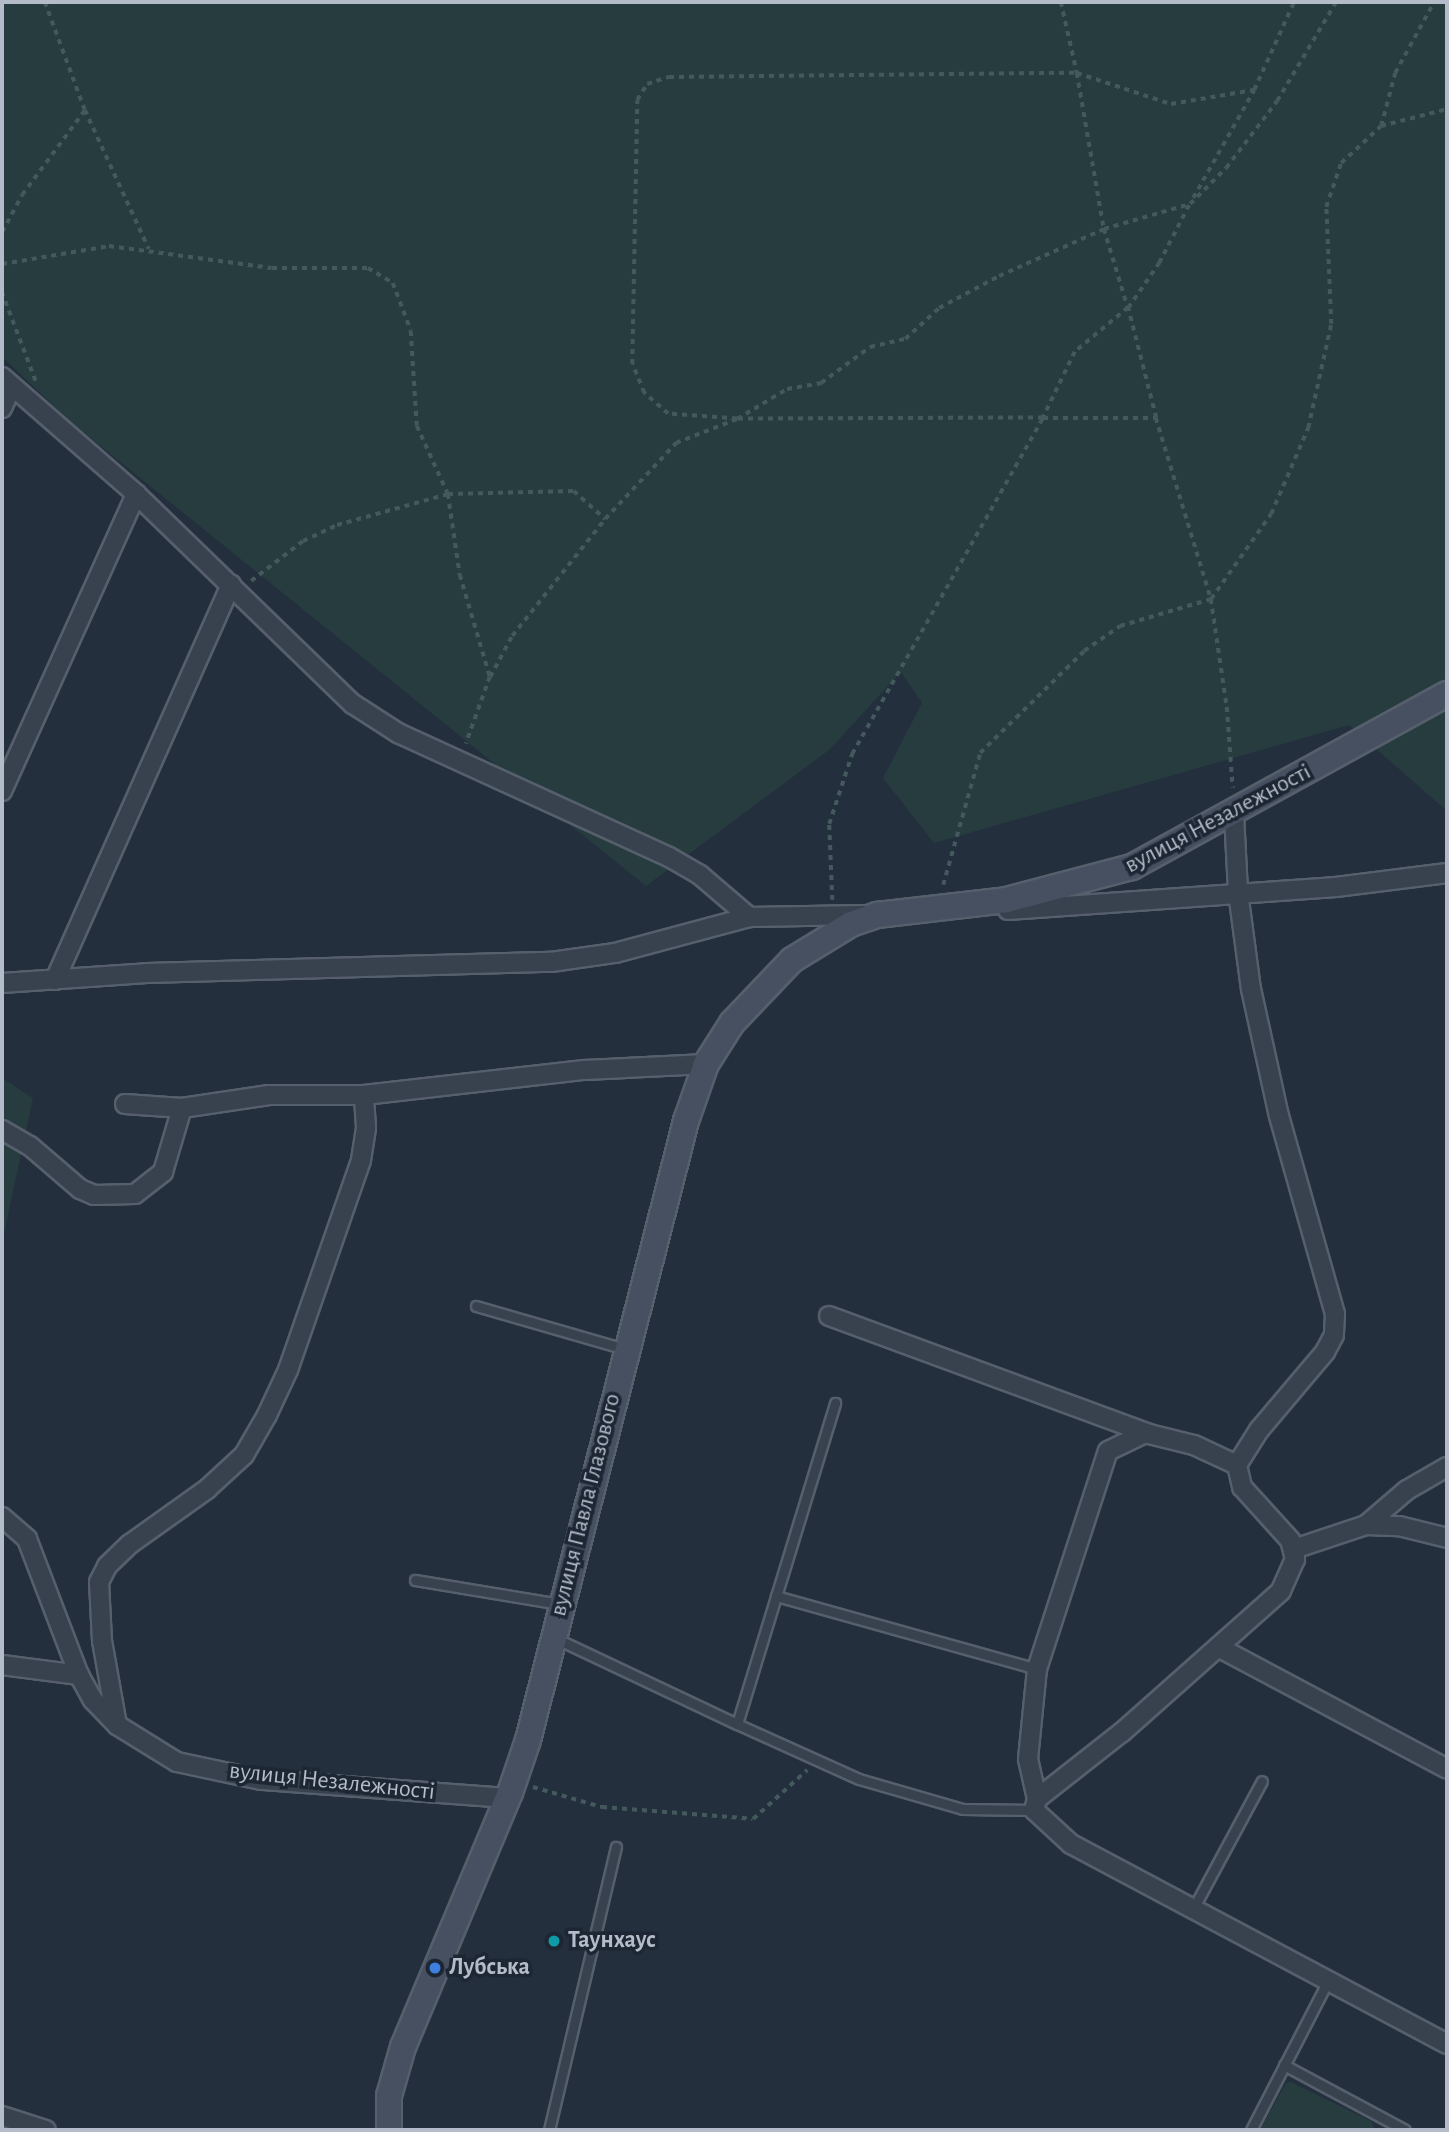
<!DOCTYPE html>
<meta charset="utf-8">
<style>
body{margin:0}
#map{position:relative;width:1449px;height:2132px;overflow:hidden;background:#242f3e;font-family:"Alegreya Sans",sans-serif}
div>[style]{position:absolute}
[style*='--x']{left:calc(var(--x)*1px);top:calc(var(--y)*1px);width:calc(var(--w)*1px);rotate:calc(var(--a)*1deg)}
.green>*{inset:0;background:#263c3f}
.path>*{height:3.5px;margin-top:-1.75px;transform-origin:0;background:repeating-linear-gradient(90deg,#44595c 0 5px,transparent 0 10px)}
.roads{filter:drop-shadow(2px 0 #565f6c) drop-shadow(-2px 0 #565f6c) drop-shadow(0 2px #565f6c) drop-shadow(0 -2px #565f6c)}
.lane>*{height:9px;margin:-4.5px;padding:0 4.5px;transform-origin:4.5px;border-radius:4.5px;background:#38414e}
.street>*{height:18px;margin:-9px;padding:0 9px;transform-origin:9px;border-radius:9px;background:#38414e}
.secondary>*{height:24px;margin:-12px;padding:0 12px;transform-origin:12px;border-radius:12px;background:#465061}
.dots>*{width:19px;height:19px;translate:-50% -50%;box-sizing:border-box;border:4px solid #1d2633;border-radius:50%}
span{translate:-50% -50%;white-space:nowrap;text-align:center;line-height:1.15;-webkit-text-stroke:7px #1d2633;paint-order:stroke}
.street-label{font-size:24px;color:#b4bcc9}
.poi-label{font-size:24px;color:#b4bcc9;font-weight:700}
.left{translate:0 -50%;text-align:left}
.frame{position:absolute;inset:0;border:4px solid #b4bcc9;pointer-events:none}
</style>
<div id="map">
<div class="green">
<i style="clip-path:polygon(2px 2px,1447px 2px,1447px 811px,1349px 725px,934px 843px,883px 778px,922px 703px,901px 672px,829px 750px,646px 886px,72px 423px,2px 357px)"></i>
<i style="clip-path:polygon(2px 1078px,33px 1098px,2px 1243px)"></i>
<i style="clip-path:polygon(1291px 2082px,1371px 2121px,1375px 2130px,1260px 2130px,1286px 2083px)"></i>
</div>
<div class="path">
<i style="--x:45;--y:2;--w:115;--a:69.7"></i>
<i style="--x:85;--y:110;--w:153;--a:65.3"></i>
<i style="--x:1061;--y:2;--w:73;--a:77.3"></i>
<i style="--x:1077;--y:73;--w:158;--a:80.2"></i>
<i style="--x:1104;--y:229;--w:83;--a:73.1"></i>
<i style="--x:1128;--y:308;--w:69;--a:140.3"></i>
<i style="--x:1075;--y:352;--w:73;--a:115.9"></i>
<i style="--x:1043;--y:418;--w:306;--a:179.8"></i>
<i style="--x:737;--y:419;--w:69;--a:-175.9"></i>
<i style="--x:668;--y:414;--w:32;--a:-139"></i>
<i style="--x:644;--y:393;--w:31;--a:-112"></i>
<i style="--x:632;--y:364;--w:264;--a:-88.9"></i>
<i style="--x:637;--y:100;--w:19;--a:-58"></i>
<i style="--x:647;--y:84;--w:23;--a:-18"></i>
<i style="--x:669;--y:77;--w:408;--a:-0.6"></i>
<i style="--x:1077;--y:73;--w:99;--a:18.3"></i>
<i style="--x:1171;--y:104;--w:84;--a:-9.6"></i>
<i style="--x:1381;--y:126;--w:55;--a:-75.2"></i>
<i style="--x:1395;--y:73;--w:81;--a:-61.2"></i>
<i style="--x:1193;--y:198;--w:124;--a:-60.5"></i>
<i style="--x:1254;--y:90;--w:97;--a:-65.6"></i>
<i style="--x:2;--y:232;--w:42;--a:-61.6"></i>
<i style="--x:22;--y:195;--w:106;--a:-53.5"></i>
<i style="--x:2;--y:264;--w:109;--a:-9.5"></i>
<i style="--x:109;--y:246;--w:164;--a:7.7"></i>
<i style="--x:272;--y:268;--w:96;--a:0"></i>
<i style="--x:368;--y:268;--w:29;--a:31"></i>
<i style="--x:393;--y:283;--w:51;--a:69.4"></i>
<i style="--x:411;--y:331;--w:95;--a:86.4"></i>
<i style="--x:417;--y:426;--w:75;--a:65.5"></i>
<i style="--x:448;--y:494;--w:82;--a:81.6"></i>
<i style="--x:460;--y:575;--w:106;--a:73.6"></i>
<i style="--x:490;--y:677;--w:71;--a:109.7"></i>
<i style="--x:2;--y:292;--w:98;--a:69.2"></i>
<i style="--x:1156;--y:418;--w:189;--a:73.1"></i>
<i style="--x:1211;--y:599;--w:109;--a:81.6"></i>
<i style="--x:1227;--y:707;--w:81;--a:85.8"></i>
<i style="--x:251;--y:581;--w:66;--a:-37.6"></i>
<i style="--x:303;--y:541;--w:38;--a:-25"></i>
<i style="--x:337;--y:525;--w:115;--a:-15.6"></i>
<i style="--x:448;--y:494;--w:126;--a:-1.4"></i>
<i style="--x:574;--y:491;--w:42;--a:42.1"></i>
<i style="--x:605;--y:519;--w:104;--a:-46.9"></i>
<i style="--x:676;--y:443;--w:66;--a:-21.5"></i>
<i style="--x:737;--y:419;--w:58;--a:-31"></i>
<i style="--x:787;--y:389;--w:35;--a:-10"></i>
<i style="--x:821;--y:383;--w:61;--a:-36.3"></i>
<i style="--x:870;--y:347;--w:36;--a:-13"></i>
<i style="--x:905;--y:339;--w:46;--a:-42.4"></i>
<i style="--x:939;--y:308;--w:68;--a:-28.1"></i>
<i style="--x:999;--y:276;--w:115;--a:-24.1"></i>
<i style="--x:1104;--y:229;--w:90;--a:-16.2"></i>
<i style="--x:1190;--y:204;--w:51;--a:-45"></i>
<i style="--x:1226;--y:168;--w:84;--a:-52.7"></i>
<i style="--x:1277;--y:101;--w:115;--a:-59.2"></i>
<i style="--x:490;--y:677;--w:47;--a:-61.8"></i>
<i style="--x:512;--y:636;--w:149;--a:-51.5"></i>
<i style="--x:943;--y:885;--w:137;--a:-74.3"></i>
<i style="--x:980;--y:753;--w:146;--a:-44.4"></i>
<i style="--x:1084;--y:651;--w:44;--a:-34.8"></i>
<i style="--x:1120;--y:626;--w:95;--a:-16.5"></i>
<i style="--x:1211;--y:599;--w:104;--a:-54.8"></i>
<i style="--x:1271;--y:514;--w:94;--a:-66.7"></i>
<i style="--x:1308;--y:428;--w:107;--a:-77.5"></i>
<i style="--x:1331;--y:324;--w:117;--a:-92.4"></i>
<i style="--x:1326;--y:207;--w:46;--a:-71.2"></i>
<i style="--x:1341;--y:163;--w:54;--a:-42.8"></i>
<i style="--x:1381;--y:126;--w:68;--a:-14.4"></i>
<i style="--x:832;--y:900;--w:76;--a:-92.3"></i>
<i style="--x:829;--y:824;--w:74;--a:-71.8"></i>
<i style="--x:852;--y:754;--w:386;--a:-60.4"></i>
<i style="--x:1043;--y:418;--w:113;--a:0"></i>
<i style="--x:1156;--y:418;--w:114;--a:-104.3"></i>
<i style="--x:1128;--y:308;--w:55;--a:-55.4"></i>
<i style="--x:1159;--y:263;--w:65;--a:-62.7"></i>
<i style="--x:533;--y:1787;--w:72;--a:16.2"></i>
<i style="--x:602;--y:1807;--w:151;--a:4.5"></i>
<i style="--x:753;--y:1819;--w:73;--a:-42.2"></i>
</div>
<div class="roads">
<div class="lane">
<i style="--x:476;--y:1306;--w:155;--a:16.1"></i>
<i style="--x:415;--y:1580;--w:147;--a:9.4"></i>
<i style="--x:776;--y:1596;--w:271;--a:15.6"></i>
<i style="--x:555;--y:1638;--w:201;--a:25.3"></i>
<i style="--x:737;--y:1724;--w:336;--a:-73"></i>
<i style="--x:737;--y:1724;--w:134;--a:24.3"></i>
<i style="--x:859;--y:1779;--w:108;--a:16.1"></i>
<i style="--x:963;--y:1809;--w:71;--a:0.8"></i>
<i style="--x:1193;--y:1909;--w:145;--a:-61.7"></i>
<i style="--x:1284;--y:2065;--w:137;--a:28.2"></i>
<i style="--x:549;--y:2130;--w:291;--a:-76.7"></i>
<i style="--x:1251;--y:2130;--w:168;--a:-62.7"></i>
</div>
<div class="street">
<i style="--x:2;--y:377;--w:178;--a:41.1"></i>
<i style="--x:136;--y:494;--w:302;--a:44.1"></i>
<i style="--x:353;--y:704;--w:54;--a:32.8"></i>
<i style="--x:398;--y:733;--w:298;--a:24.6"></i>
<i style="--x:669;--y:857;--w:36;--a:30"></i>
<i style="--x:700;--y:875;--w:65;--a:40.6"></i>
<i style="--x:2;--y:408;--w:24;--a:-66"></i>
<i style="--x:2;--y:791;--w:326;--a:-65.7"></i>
<i style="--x:1234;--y:815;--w:77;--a:87"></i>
<i style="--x:1238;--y:892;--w:98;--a:82.4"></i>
<i style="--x:1251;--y:989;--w:130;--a:77.6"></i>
<i style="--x:1279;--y:1116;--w:206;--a:74.2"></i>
<i style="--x:1335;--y:1314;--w:21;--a:93"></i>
<i style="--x:1334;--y:1335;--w:19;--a:118"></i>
<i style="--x:1325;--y:1352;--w:102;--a:130.2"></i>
<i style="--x:1259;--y:1430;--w:41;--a:122.2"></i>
<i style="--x:1237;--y:1465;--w:23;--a:77"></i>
<i style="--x:1242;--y:1487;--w:72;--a:47.8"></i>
<i style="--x:1290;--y:1540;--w:20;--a:75"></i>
<i style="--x:1295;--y:1559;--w:35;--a:114"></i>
<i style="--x:1281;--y:1591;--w:213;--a:138.4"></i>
<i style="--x:1122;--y:1732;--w:108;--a:141.8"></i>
<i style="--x:1037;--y:1799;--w:11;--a:105"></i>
<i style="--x:1034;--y:1810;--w:50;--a:42.6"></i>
<i style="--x:1071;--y:1844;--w:426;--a:28"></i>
<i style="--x:1008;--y:910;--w:329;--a:-4"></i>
<i style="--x:1336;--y:887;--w:112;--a:-7.2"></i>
<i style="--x:55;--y:980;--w:433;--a:-66"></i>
<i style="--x:2;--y:983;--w:145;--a:-3.9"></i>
<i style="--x:147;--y:973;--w:404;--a:-1.6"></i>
<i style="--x:551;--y:962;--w:65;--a:-8"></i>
<i style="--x:615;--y:953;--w:139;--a:-15"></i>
<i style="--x:749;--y:917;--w:115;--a:-1"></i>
<i style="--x:125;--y:1104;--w:57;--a:4"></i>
<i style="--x:182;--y:1108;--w:88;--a:-8.5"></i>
<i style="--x:269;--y:1095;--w:95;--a:0"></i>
<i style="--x:364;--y:1095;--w:222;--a:-6.5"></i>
<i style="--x:585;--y:1070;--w:121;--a:-2.8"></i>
<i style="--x:2;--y:1130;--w:32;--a:30"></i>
<i style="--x:30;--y:1146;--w:66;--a:40.7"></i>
<i style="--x:80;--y:1189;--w:15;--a:23"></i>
<i style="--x:94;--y:1195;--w:41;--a:-1.4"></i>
<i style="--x:135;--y:1194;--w:36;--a:-38"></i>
<i style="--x:163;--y:1172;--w:67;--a:-73.5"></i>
<i style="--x:829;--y:1316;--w:341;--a:20.2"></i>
<i style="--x:2;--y:1517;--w:33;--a:41"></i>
<i style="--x:27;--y:1539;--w:146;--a:69.1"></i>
<i style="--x:79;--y:1675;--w:29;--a:61"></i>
<i style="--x:93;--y:1700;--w:35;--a:46"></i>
<i style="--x:117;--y:1725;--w:70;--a:31.7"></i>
<i style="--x:177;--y:1762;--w:87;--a:12"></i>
<i style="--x:262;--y:1780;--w:247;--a:4.2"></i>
<i style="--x:1366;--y:1525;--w:54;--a:-40.5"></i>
<i style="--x:1407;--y:1490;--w:46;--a:-29.9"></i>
<i style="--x:1294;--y:1549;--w:76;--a:-18.4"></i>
<i style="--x:1366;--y:1525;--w:33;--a:2"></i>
<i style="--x:1399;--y:1526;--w:49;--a:14"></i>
<i style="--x:1218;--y:1647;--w:259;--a:28"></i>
<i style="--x:2;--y:1665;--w:78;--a:7.4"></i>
<i style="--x:117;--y:1725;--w:85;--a:-100.1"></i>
<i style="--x:102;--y:1641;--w:59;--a:-92.9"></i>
<i style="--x:99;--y:1582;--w:18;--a:-63"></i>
<i style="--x:107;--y:1566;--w:32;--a:-44"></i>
<i style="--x:130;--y:1544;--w:95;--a:-35.5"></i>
<i style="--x:207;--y:1489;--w:50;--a:-42.6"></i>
<i style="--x:244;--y:1455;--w:46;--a:-60.1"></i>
<i style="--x:267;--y:1415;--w:50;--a:-65"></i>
<i style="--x:288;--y:1370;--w:222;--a:-70.8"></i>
<i style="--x:361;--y:1160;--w:33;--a:-81"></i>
<i style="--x:366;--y:1127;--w:32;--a:-94"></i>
<i style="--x:1037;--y:1799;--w:41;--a:-102.7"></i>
<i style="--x:1028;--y:1759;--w:90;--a:-84.3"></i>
<i style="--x:1037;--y:1669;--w:229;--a:-72"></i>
<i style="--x:1108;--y:1451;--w:41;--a:-25.9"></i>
<i style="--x:1145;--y:1433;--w:50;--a:13.8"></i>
<i style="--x:1194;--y:1445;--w:47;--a:24.9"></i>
<i style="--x:2;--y:2116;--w:46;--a:17.7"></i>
</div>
<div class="secondary">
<i style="--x:389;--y:2130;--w:34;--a:-90"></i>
<i style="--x:389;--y:2096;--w:51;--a:-74.1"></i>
<i style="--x:403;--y:2047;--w:276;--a:-67.2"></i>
<i style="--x:510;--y:1793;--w:56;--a:-71.2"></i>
<i style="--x:528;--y:1740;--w:639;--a:-75.68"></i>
<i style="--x:686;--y:1121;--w:60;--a:-70.7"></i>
<i style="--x:706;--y:1064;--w:49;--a:-57.6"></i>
<i style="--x:732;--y:1023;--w:87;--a:-46.4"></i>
<i style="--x:792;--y:960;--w:69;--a:-31.4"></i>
<i style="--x:851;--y:924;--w:28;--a:-19"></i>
<i style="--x:877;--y:915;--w:130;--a:-6.6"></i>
<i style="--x:1006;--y:900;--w:130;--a:-14.7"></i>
<i style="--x:1132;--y:867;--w:359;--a:-28.8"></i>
</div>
</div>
<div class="dots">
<i style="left:554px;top:1941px;background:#0f9aa8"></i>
<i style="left:435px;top:1968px;background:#3f7fe0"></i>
</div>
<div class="street-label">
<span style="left:1218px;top:819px;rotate:-28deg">вулиця Незалежності</span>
<span style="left:586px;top:1505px;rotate:-76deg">вулиця Павла Глазового</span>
<span style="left:332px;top:1782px;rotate:6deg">вулиця Незалежності</span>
</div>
<div class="poi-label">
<span class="left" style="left:568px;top:1941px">Таунхаус</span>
<span class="left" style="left:449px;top:1968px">Лубська</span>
</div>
<div class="frame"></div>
</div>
